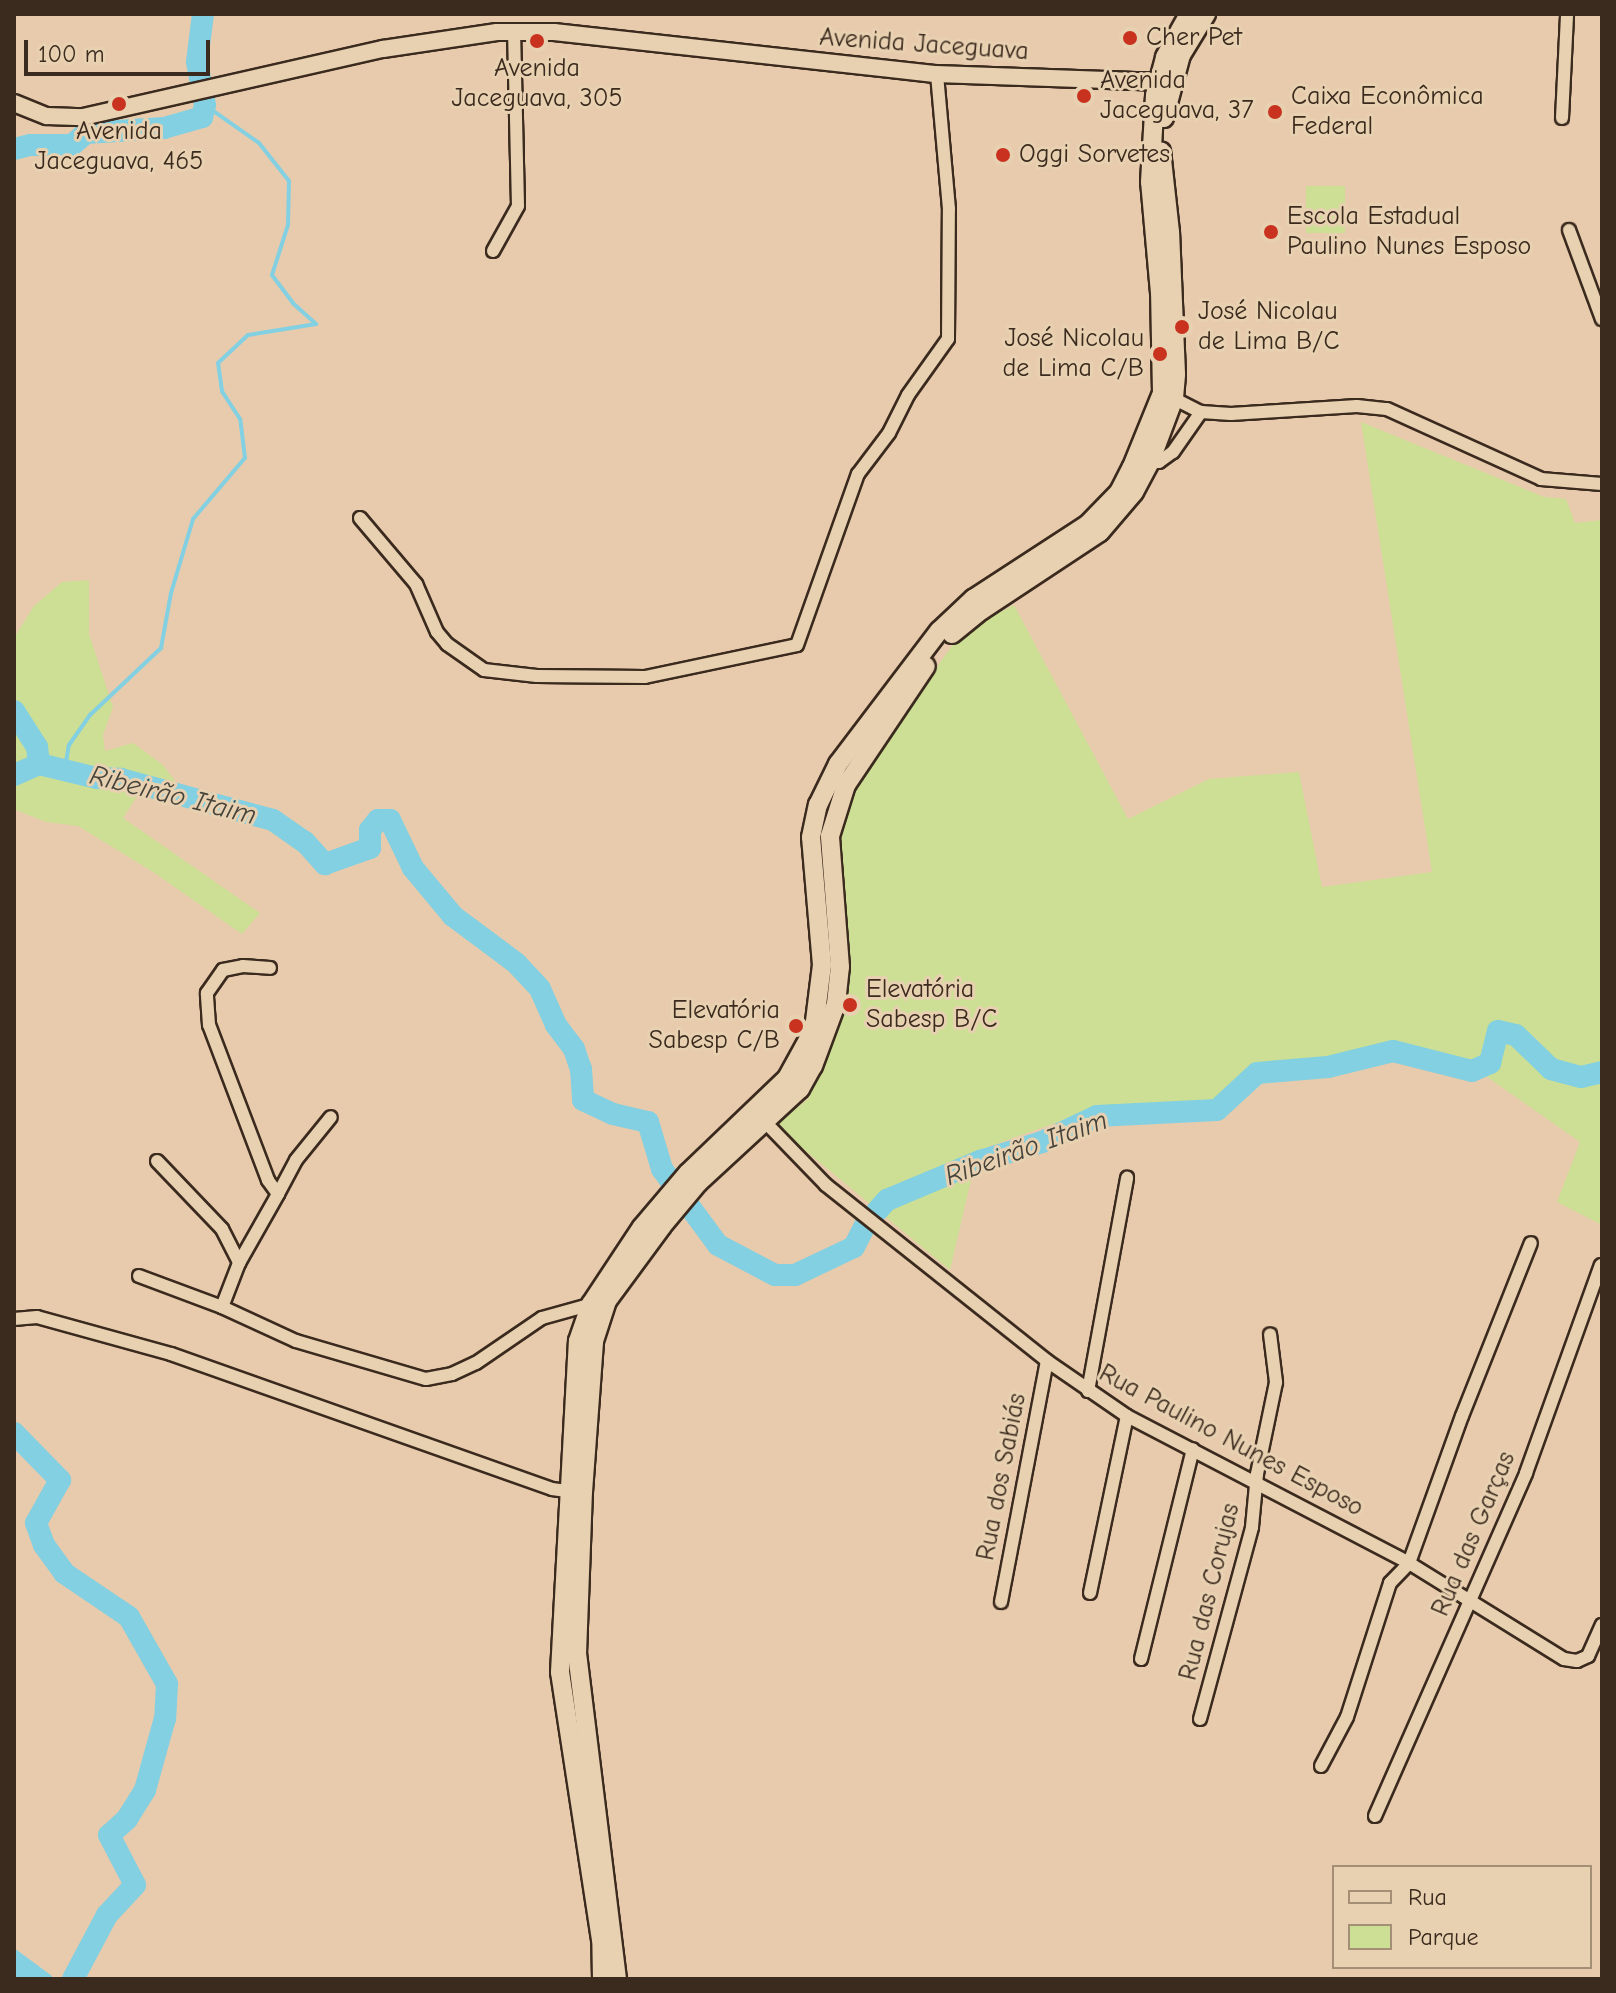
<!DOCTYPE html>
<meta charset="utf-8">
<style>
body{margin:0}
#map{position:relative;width:1616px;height:1993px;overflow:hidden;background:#e8cbad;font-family:"Comic Neue",sans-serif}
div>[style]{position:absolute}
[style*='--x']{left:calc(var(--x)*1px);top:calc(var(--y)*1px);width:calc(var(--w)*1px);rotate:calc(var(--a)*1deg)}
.green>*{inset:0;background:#ccdf94;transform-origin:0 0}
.water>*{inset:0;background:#82d0e1}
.stream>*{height:4px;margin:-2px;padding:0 2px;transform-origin:2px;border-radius:2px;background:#82d0e1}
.river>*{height:22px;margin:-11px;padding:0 11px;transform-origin:11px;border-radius:11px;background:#82d0e1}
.roads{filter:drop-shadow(2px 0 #3b2a1e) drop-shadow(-2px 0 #3b2a1e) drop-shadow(0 2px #3b2a1e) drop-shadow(0 -2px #3b2a1e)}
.minor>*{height:12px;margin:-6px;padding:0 6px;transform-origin:6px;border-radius:6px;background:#e8d1b1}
.secondary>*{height:16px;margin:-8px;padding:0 8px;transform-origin:8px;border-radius:8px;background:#e8d1b1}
.primary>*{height:18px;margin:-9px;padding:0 9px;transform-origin:9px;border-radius:9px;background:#e8d1b1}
.dots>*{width:22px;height:22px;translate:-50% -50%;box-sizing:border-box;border:4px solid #e8d1b1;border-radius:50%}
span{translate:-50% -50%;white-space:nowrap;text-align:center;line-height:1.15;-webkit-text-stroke:6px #e8d1b1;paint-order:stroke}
.poi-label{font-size:26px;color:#3b2a1e}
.left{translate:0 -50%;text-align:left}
.right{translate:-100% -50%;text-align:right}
.street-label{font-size:26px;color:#3b2a1e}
.water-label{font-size:28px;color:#46433b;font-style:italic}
.frame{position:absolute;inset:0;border:16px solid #3b2a1e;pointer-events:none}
.legend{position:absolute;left:1332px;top:1865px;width:260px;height:104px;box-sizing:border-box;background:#e8d1b1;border:2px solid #a38e76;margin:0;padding:10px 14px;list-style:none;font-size:24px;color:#3b2a1e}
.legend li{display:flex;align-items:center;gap:16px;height:40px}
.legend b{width:40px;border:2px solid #a38e76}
.scale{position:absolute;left:24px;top:40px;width:186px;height:36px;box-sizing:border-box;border:4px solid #3b2a1e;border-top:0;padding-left:10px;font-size:24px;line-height:28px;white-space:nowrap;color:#3b2a1e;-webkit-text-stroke:6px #e8d1b1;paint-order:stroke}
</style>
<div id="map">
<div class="green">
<i style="left:1306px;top:186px;width:39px;height:47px"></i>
<i style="clip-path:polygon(1361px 422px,1544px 497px,1566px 499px,1575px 523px,1602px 520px,1602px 1225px,1557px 1202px,1580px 1142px,1467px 1063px,1391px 1043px,1330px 1058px,1255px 1063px,1214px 1101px,1095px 1109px,968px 1154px,971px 1180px,950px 1270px,801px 1147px,778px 1123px,808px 1099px,844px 1015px,849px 963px,837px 842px,855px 790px,869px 763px,954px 643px,987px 619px,1014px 605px,1128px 819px,1209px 779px,1299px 772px,1322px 887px,1432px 872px)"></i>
<i style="clip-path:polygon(89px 580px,89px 634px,113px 707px,103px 735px,105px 751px,133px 743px,163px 765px,178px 785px,139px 793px,123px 818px,260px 913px,242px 934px,153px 872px,78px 826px,46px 822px,16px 810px,14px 814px,14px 638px,34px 606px,62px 582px)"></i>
</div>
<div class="water">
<i style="clip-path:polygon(14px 1948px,52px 1976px,52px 1979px,14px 1979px)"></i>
</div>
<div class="stream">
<i style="--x:65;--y:769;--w:24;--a:-81"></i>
<i style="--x:69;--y:745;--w:37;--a:-55"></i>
<i style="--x:90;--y:715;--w:98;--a:-43.3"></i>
<i style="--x:161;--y:648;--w:56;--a:-79.7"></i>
<i style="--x:171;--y:593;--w:77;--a:-73.4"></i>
<i style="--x:193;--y:519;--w:80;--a:-49.6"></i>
<i style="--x:245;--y:458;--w:39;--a:-97"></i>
<i style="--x:240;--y:419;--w:33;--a:-123"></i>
<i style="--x:222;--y:391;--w:28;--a:-98"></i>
<i style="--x:218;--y:363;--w:41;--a:-43"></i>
<i style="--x:248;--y:335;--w:69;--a:-9.2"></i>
<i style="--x:316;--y:324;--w:31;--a:-138"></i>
<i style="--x:293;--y:303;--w:35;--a:-127"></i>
<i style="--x:272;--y:275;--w:52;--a:-72.3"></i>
<i style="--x:288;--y:225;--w:44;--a:-88.7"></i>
<i style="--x:289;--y:181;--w:48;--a:-128.3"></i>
<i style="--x:259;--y:143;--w:66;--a:-144.9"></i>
</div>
<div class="river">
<i style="--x:14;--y:149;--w:16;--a:-14"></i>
<i style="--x:30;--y:145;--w:42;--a:0"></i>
<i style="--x:72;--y:145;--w:18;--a:-41"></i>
<i style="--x:86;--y:133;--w:78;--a:-3.7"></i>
<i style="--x:164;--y:128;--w:40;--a:-16"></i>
<i style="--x:202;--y:117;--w:12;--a:-76"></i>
<i style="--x:205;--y:105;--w:44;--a:-100.5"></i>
<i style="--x:197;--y:62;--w:48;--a:-82.9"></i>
<i style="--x:14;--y:711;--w:43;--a:57.4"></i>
<i style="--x:37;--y:747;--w:17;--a:83"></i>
<i style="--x:39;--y:764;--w:27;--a:156"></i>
<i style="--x:39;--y:764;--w:60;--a:13.6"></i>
<i style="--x:97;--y:778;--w:24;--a:2"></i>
<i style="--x:121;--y:779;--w:157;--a:15.1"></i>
<i style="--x:273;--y:820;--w:39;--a:35"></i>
<i style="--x:305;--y:842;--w:30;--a:48"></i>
<i style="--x:325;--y:864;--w:48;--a:-19.6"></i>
<i style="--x:370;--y:848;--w:18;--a:-90"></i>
<i style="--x:370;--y:830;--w:13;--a:-51"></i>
<i style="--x:378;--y:820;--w:12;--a:0"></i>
<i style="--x:390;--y:820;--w:53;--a:64.4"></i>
<i style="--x:413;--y:868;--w:62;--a:50.2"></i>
<i style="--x:453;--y:916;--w:79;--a:36.7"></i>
<i style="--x:516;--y:963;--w:35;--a:47"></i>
<i style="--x:540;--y:989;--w:39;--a:66"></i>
<i style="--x:556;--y:1025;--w:30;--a:53"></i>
<i style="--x:574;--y:1049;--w:21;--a:71"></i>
<i style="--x:581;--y:1069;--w:31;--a:86"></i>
<i style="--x:583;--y:1100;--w:33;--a:25"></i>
<i style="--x:613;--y:1114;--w:36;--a:13"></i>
<i style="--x:648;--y:1122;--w:49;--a:73.4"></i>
<i style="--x:662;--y:1169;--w:94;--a:53.6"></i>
<i style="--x:718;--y:1245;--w:64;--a:27.8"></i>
<i style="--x:775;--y:1275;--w:20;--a:0"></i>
<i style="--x:795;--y:1275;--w:65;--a:-25.4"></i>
<i style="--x:854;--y:1247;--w:27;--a:-63"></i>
<i style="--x:877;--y:1211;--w:15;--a:-48"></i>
<i style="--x:887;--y:1200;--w:101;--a:-22.8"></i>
<i style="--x:980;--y:1161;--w:65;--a:-17"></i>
<i style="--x:1042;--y:1142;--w:61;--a:-25.3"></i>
<i style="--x:1097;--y:1116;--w:120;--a:-2.9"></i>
<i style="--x:1217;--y:1110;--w:54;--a:-42.8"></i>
<i style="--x:1257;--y:1073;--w:71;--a:-4.8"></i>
<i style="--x:1328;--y:1067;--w:67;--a:-13.8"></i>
<i style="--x:1393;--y:1051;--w:81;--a:14.2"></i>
<i style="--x:1472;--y:1071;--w:20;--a:-24"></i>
<i style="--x:1490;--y:1063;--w:33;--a:-76"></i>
<i style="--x:1498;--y:1031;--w:18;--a:13"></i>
<i style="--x:1516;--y:1035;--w:49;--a:44.2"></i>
<i style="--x:1551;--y:1069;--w:31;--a:15"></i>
<i style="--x:1581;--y:1077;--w:22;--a:-13"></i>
<i style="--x:14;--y:1433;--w:66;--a:45.6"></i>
<i style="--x:60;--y:1480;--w:49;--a:119.2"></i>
<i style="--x:36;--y:1523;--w:23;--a:70"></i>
<i style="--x:44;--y:1545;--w:34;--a:54"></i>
<i style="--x:64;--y:1573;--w:78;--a:34.1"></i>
<i style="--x:129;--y:1617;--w:77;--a:60.4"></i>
<i style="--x:167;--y:1684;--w:34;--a:93"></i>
<i style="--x:165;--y:1718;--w:75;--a:105.5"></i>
<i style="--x:145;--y:1790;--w:34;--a:122"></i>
<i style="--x:127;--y:1819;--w:24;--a:138"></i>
<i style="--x:109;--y:1835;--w:56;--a:62.5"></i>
<i style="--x:135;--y:1885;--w:41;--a:133"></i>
<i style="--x:107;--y:1915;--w:72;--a:118"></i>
</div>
<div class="roads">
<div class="minor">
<i style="--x:1562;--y:118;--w:104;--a:-87.2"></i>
<i style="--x:1569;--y:230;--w:95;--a:69.7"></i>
<i style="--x:493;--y:251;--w:51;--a:-60.9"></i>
<i style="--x:518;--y:206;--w:174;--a:-91.3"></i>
<i style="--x:1169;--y:396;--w:36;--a:27"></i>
<i style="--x:1201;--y:412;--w:30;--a:4"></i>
<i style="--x:1231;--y:414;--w:126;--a:-3.6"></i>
<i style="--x:1357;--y:406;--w:30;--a:6"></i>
<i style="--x:1387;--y:409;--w:169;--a:24.4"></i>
<i style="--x:1541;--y:479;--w:61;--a:4.7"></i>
<i style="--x:1144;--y:461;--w:15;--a:4"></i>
<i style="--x:1159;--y:462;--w:17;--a:-36"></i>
<i style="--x:1173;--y:452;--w:49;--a:-55"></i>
<i style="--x:360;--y:518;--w:87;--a:49.7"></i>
<i style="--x:416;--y:584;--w:52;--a:66.4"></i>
<i style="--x:437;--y:632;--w:16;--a:50"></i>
<i style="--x:447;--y:644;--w:45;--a:35.1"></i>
<i style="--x:484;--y:670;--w:53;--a:6.5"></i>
<i style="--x:537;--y:676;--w:108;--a:0.5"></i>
<i style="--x:645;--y:677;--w:155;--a:-11.9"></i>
<i style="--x:797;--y:645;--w:182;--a:-70.4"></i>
<i style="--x:858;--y:474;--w:51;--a:-52.9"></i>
<i style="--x:889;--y:433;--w:42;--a:-63.4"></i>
<i style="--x:908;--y:395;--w:69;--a:-54.5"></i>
<i style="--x:948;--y:339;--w:130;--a:-89.6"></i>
<i style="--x:949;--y:209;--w:136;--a:-95.1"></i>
<i style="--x:766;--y:1123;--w:86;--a:45.9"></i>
<i style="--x:826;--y:1185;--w:283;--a:38.5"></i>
<i style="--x:1047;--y:1361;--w:97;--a:34.5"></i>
<i style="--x:1127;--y:1416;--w:318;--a:27.5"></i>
<i style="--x:1409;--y:1563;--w:182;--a:31.8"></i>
<i style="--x:1564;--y:1659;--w:13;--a:9"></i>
<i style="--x:1577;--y:1661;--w:12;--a:-24"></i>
<i style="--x:1588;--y:1656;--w:34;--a:-66"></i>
<i style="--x:157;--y:1161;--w:94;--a:46.3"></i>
<i style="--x:222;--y:1229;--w:38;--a:63"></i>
<i style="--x:278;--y:1194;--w:38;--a:-62"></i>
<i style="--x:296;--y:1160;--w:55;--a:-50.9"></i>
<i style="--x:139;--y:1276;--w:89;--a:20.5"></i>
<i style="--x:222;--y:1307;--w:81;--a:24.7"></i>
<i style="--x:296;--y:1341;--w:135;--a:16.3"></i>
<i style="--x:426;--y:1379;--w:26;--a:-11"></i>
<i style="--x:452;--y:1374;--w:26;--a:-25"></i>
<i style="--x:476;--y:1363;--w:80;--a:-34.3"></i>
<i style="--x:542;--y:1318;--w:56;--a:-15.5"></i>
<i style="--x:222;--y:1307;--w:47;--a:-68.9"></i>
<i style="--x:239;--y:1263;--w:79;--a:-60.5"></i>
<i style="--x:278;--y:1194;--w:17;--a:-126"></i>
<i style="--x:268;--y:1180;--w:166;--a:-110.8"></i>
<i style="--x:209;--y:1025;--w:32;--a:-94"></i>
<i style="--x:207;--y:993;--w:28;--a:-55"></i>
<i style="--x:223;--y:970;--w:20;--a:-11"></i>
<i style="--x:243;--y:966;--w:27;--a:4"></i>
<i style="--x:14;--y:1319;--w:23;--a:-5"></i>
<i style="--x:37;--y:1317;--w:139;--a:15.4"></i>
<i style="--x:171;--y:1354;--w:404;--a:19.5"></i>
<i style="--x:552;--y:1489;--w:22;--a:8"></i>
<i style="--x:1088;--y:1391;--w:217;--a:-79.6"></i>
<i style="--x:1090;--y:1593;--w:181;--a:-78.2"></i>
<i style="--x:1001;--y:1602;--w:245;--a:-79.2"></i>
<i style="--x:1141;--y:1659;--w:216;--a:-76.1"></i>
<i style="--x:1200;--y:1719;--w:199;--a:-74.8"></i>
<i style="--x:1252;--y:1527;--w:53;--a:-84.6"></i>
<i style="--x:1257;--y:1474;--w:94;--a:-78.3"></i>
<i style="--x:1276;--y:1382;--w:48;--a:-97.1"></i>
<i style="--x:1321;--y:1766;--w:55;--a:-62"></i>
<i style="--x:1347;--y:1717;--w:141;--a:-72.2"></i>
<i style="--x:1390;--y:1583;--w:28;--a:-46"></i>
<i style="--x:1409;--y:1563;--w:156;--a:-70.2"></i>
<i style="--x:1462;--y:1416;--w:186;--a:-68.3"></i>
<i style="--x:1375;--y:1816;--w:375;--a:-66.2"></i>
<i style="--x:1526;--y:1473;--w:221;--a:-70.2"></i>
</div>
<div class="secondary">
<i style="--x:14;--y:103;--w:35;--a:22"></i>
<i style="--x:47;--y:116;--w:36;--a:2"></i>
<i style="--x:83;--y:117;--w:308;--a:-12.8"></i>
<i style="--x:383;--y:49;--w:115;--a:-8.5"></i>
<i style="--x:497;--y:32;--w:57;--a:0"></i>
<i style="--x:554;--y:32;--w:385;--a:6.3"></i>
<i style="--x:937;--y:74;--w:233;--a:2"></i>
</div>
<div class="primary">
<i style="--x:1164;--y:118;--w:65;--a:-74.9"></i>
<i style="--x:1181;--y:55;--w:48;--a:-58.6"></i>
<i style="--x:952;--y:634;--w:38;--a:-39"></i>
<i style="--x:982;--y:610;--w:141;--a:-33.5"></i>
<i style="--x:1100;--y:532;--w:52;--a:-49.6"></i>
<i style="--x:1134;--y:492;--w:34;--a:-62"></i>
<i style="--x:1150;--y:462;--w:68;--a:-69.4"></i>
<i style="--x:1174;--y:398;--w:24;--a:-85"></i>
<i style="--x:1176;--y:374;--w:142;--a:-92.4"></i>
<i style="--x:1170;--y:232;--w:81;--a:-96.3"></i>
<i style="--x:602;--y:1979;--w:39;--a:-91"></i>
<i style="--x:601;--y:1940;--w:271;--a:-98.7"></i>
<i style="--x:560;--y:1672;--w:331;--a:-86.9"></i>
<i style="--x:578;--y:1341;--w:39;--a:-71"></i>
<i style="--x:591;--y:1304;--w:92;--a:-56.5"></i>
<i style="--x:642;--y:1227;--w:71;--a:-49.6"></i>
<i style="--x:688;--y:1173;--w:137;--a:-43.8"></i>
<i style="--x:787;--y:1078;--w:56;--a:-61.1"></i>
<i style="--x:814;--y:1029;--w:64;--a:-82.9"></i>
<i style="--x:822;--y:965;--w:128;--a:-94.9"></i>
<i style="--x:811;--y:837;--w:33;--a:-78"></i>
<i style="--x:818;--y:805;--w:46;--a:-64"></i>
<i style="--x:838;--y:764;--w:167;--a:-52.8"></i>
<i style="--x:939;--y:631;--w:47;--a:-43.3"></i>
<i style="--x:973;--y:599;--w:137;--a:-33.1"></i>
<i style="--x:1088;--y:524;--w:45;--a:-45.9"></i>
<i style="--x:1119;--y:492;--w:28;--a:-63"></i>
<i style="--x:1132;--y:467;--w:80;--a:-67.9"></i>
<i style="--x:1162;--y:393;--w:100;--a:-91.1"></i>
<i style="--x:1160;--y:293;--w:111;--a:-95.1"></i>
<i style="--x:1150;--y:182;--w:87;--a:-86.7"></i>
<i style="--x:1155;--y:95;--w:39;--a:-75"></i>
<i style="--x:1165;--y:57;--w:49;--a:-60.8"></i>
<i style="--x:617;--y:1979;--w:327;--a:-97"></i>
<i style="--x:577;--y:1654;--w:162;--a:-87.9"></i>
<i style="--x:583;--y:1492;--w:151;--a:-85.8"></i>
<i style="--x:594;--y:1341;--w:42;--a:-72"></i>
<i style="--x:607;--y:1301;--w:93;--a:-53.7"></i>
<i style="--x:662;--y:1226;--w:56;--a:-50.1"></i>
<i style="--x:698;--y:1183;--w:139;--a:-42.7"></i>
<i style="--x:800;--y:1089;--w:26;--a:-61"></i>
<i style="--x:813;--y:1066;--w:66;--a:-69.6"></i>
<i style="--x:836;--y:1004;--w:37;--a:-84"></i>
<i style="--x:840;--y:967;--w:131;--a:-94.4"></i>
<i style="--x:830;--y:836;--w:53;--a:-72.6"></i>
<i style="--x:846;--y:785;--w:143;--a:-56.1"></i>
</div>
</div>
<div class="dots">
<i style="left:1130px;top:38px;background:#c8321e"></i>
<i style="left:537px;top:41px;background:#c8321e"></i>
<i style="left:1084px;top:96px;background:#c8321e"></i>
<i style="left:119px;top:104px;background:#c8321e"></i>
<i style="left:1275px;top:112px;background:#c8321e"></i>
<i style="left:1003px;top:155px;background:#c8321e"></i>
<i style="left:1271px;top:232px;background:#c8321e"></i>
<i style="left:1182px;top:327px;background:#c8321e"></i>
<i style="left:1160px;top:354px;background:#c8321e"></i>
<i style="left:850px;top:1005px;background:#c8321e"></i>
<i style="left:796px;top:1026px;background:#c8321e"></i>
</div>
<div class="poi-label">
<span class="left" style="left:1146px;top:38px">Cher Pet</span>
<span style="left:537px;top:84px">Avenida<br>Jaceguava, 305</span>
<span class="left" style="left:1100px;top:96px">Avenida<br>Jaceguava, 37</span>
<span class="left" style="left:1291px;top:112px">Caixa Econômica<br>Federal</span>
<span style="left:119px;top:147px">Avenida<br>Jaceguava, 465</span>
<span class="left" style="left:1019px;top:155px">Oggi Sorvetes</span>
<span class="left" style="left:1287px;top:232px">Escola Estadual<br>Paulino Nunes Esposo</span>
<span class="left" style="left:1198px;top:327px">José Nicolau<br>de Lima B/C</span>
<span class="right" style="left:1144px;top:354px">José Nicolau<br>de Lima C/B</span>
<span class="left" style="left:866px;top:1005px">Elevatória<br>Sabesp B/C</span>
<span class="right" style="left:780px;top:1026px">Elevatória<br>Sabesp C/B</span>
</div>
<div class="street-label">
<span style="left:924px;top:45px;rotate:4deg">Avenida Jaceguava</span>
<span style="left:1231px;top:1441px;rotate:28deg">Rua Paulino Nunes Esposo</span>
<span style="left:1002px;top:1477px;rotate:-79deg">Rua dos Sabiás</span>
<span style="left:1474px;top:1534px;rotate:-67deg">Rua das Garças</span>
<span style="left:1210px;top:1592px;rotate:-76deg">Rua das Corujas</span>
</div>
<div class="water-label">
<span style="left:173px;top:795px;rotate:14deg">Ribeirão Itaim</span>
<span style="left:1026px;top:1148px;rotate:-20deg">Ribeirão Itaim</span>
</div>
<div class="frame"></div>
<ul class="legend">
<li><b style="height:10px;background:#e8d1b1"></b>Rua</li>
<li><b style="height:22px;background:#ccdf94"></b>Parque</li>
</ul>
<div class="scale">100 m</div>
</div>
